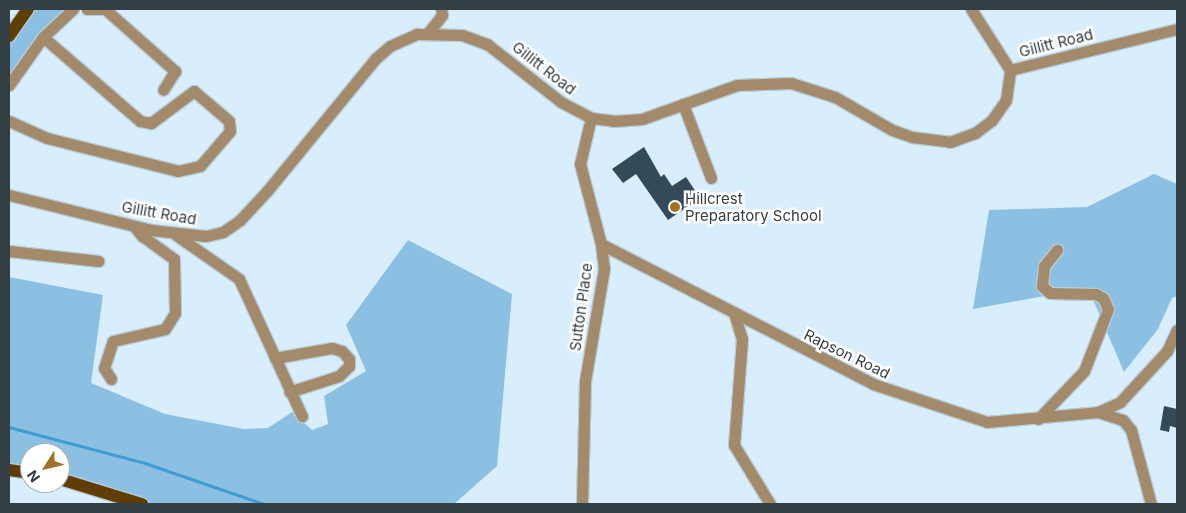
<!DOCTYPE html>
<style>
body{margin:0}
#map{position:relative;width:1186px;height:513px;overflow:hidden;background:#d8eefd;font-family:Inter,sans-serif}
div>[style]{position:absolute}
[style*='--x']{left:calc(var(--x)*1px);top:calc(var(--y)*1px);width:calc(var(--w)*1px);rotate:calc(var(--a)*1deg)}
.green>*{inset:0;background:#8cc0e2}
.stream>*{height:2.5px;margin:-1.25px;padding:0 1.25px;transform-origin:1.25px;border-radius:1.25px;background:#3e9cd2}
.building>*{inset:0;background:#334a59}
.roads{filter:drop-shadow(1px 0 #b7cbd8) drop-shadow(-1px 0 #b7cbd8) drop-shadow(0 1px #b7cbd8) drop-shadow(0 -1px #b7cbd8)}
.minor>*{height:11px;margin:-5.5px;padding:0 5.5px;transform-origin:5.5px;border-radius:5.5px;background:#a38a6b}
.major>*{height:12px;margin:-6px;padding:0 6px;transform-origin:6px;border-radius:6px;background:#5f3d04}
.dots>*{width:14px;height:14px;translate:-50% -50%;box-sizing:border-box;border:2px solid #fff;border-radius:50%}
span{translate:-50% -50%;white-space:nowrap;text-align:center;line-height:1.15;-webkit-text-stroke:5px #fff;paint-order:stroke}
.street-label{font-size:15px;color:#333e45}
.poi-label{font-size:15px;color:#333e45}
.left{translate:0 -50%;text-align:left}
.frame{position:absolute;inset:0;border:10px solid #333e45;pointer-events:none}
.north{position:absolute;left:20px;top:443px;width:50px;height:50px;box-sizing:border-box;background:#fff;border:1px solid #adb2b5;border-radius:50%;rotate:234deg;font-size:14px;font-weight:700;line-height:20px;text-align:center;color:#333e45}
.north::after{content:'';display:block;margin:auto;width:18px;height:22px;background:#a27026;clip-path:polygon(50% 0,100% 100%,50% 72%,0 100%)}
</style>
<div id="map">
<div class="green">
<i style="clip-path:polygon(28px 9px,73px 9px,9px 85px,9px 36px)"></i>
<i style="clip-path:polygon(1154px 174px,1177px 184px,1177px 296px,1172px 298px,1158px 329px,1124px 372px,1088px 288px,973px 309px,989px 210px,1087px 207px)"></i>
<i style="clip-path:polygon(408px 240px,512px 294px,497px 466px,454px 504px,142px 504px,60px 479px,60px 453px,30px 453px,30px 473px,9px 470px,9px 277px,103px 295px,91px 383px,165px 414px,244px 429px,268px 428px,292px 412px,312px 430px,328px 424px,324px 396px,366px 371px,346px 325px)"></i>
</div>
<div class="stream">
<i style="--x:9;--y:427;--w:141;--a:14.8"></i>
<i style="--x:145;--y:463;--w:126;--a:19"></i>
</div>
<div class="building">
<i style="clip-path:polygon(644px 147px,661px 177px,664px 174px,672px 186px,686px 177px,700px 198px,668px 220px,636px 174px,623px 183px,612px 169px)"></i>
<i style="clip-path:polygon(1164px 406px,1177px 409px,1177px 428px,1170px 426px,1169px 432px,1160px 430px)"></i>
</div>
<div class="roads">
<div class="minor">
<i style="--x:87;--y:9;--w:15;--a:0"></i>
<i style="--x:105;--y:9;--w:94;--a:41.5"></i>
<i style="--x:175;--y:71;--w:22;--a:122"></i>
<i style="--x:971;--y:9;--w:72;--a:57.4"></i>
<i style="--x:428;--y:33;--w:23;--a:-52"></i>
<i style="--x:442;--y:15;--w:6;--a:-99"></i>
<i style="--x:1010;--y:70;--w:172;--a:-13.8"></i>
<i style="--x:9;--y:85;--w:59;--a:-54.7"></i>
<i style="--x:43;--y:37;--w:41;--a:-43"></i>
<i style="--x:683;--y:104;--w:79;--a:69.3"></i>
<i style="--x:9;--y:121;--w:42;--a:24.1"></i>
<i style="--x:47;--y:138;--w:135;--a:14.1"></i>
<i style="--x:178;--y:171;--w:23;--a:-13"></i>
<i style="--x:200;--y:166;--w:46;--a:-49.4"></i>
<i style="--x:230;--y:131;--w:10;--a:-96"></i>
<i style="--x:229;--y:121;--w:46;--a:-139.4"></i>
<i style="--x:194;--y:91;--w:54;--a:143.3"></i>
<i style="--x:151;--y:123;--w:11;--a:-170"></i>
<i style="--x:140;--y:121;--w:128;--a:-139.1"></i>
<i style="--x:9;--y:195;--w:146;--a:13.8"></i>
<i style="--x:151;--y:230;--w:55;--a:6.2"></i>
<i style="--x:206;--y:236;--w:17;--a:-13"></i>
<i style="--x:223;--y:232;--w:21;--a:-35"></i>
<i style="--x:240;--y:220;--w:40;--a:-47"></i>
<i style="--x:267;--y:191;--w:171;--a:-50.7"></i>
<i style="--x:375;--y:59;--w:20;--a:-41"></i>
<i style="--x:390;--y:46;--w:30;--a:-24"></i>
<i style="--x:417;--y:34;--w:45;--a:1.3"></i>
<i style="--x:462;--y:35;--w:27;--a:20"></i>
<i style="--x:487;--y:44;--w:94;--a:38.1"></i>
<i style="--x:561;--y:102;--w:34;--a:28"></i>
<i style="--x:591;--y:118;--w:23;--a:7"></i>
<i style="--x:614;--y:121;--w:28;--a:-4"></i>
<i style="--x:642;--y:119;--w:101;--a:-19.7"></i>
<i style="--x:737;--y:85;--w:54;--a:-2.1"></i>
<i style="--x:791;--y:83;--w:46;--a:17.7"></i>
<i style="--x:835;--y:97;--w:66;--a:30.1"></i>
<i style="--x:892;--y:130;--w:21;--a:19"></i>
<i style="--x:912;--y:137;--w:38;--a:7"></i>
<i style="--x:950;--y:142;--w:27;--a:-20"></i>
<i style="--x:975;--y:133;--w:21;--a:-37"></i>
<i style="--x:992;--y:120;--w:24;--a:-55"></i>
<i style="--x:1006;--y:100;--w:30;--a:-82"></i>
<i style="--x:176;--y:235;--w:77;--a:34.9"></i>
<i style="--x:239;--y:279;--w:151;--a:65.3"></i>
<i style="--x:601;--y:244;--w:306;--a:27.2"></i>
<i style="--x:873;--y:384;--w:120;--a:18.4"></i>
<i style="--x:987;--y:422;--w:111;--a:-5.1"></i>
<i style="--x:1098;--y:412;--w:24;--a:-24"></i>
<i style="--x:1120;--y:402;--w:69;--a:-47.3"></i>
<i style="--x:1167;--y:351;--w:23;--a:-65"></i>
<i style="--x:9;--y:251;--w:90;--a:6.4"></i>
<i style="--x:734;--y:313;--w:27;--a:73"></i>
<i style="--x:742;--y:339;--w:106;--a:94.3"></i>
<i style="--x:734;--y:445;--w:69;--a:58.6"></i>
<i style="--x:275;--y:358;--w:58;--a:-10"></i>
<i style="--x:332;--y:348;--w:10;--a:17"></i>
<i style="--x:342;--y:351;--w:11;--a:49"></i>
<i style="--x:349;--y:359;--w:7;--a:90"></i>
<i style="--x:349;--y:366;--w:14;--a:135"></i>
<i style="--x:339;--y:376;--w:52;--a:162.3"></i>
<i style="--x:111;--y:379;--w:13;--a:-122"></i>
<i style="--x:104;--y:368;--w:28;--a:-72"></i>
<i style="--x:113;--y:341;--w:53;--a:-13"></i>
<i style="--x:165;--y:329;--w:19;--a:-58"></i>
<i style="--x:175;--y:313;--w:54;--a:-91.1"></i>
<i style="--x:174;--y:259;--w:39;--a:-144"></i>
<i style="--x:142;--y:236;--w:13;--a:-129"></i>
<i style="--x:1098;--y:412;--w:26;--a:18"></i>
<i style="--x:1123;--y:420;--w:13;--a:51"></i>
<i style="--x:1131;--y:430;--w:77;--a:74.9"></i>
<i style="--x:1038;--y:419;--w:66;--a:-46.2"></i>
<i style="--x:1084;--y:371;--w:66;--a:-68.8"></i>
<i style="--x:1108;--y:309;--w:12;--a:-114"></i>
<i style="--x:1103;--y:298;--w:8;--a:-150"></i>
<i style="--x:1096;--y:294;--w:46;--a:-178.8"></i>
<i style="--x:1050;--y:293;--w:11;--a:-139"></i>
<i style="--x:1042;--y:286;--w:20;--a:-84"></i>
<i style="--x:1044;--y:266;--w:21;--a:-51"></i>
<i style="--x:582;--y:504;--w:123;--a:-88.6"></i>
<i style="--x:585;--y:381;--w:114;--a:-80.4"></i>
<i style="--x:604;--y:269;--w:25;--a:-97"></i>
<i style="--x:601;--y:244;--w:83;--a:-104.7"></i>
<i style="--x:580;--y:164;--w:47;--a:-76.6"></i>
</div>
<div class="major">
<i style="--x:9;--y:36;--w:33;--a:-55"></i>
<i style="--x:9;--y:470;--w:21;--a:8"></i>
<i style="--x:60;--y:479;--w:86;--a:17"></i>
</div>
</div>
<div class="dots">
<i style="left:675px;top:207px;background:#a27026"></i>
</div>
<div class="street-label">
<span style="left:1056px;top:43px;rotate:-14deg">Gillitt Road</span>
<span style="left:544px;top:68px;rotate:38deg">Gillitt Road</span>
<span style="left:159px;top:213px;rotate:10deg">Gillitt Road</span>
<span style="left:581px;top:307px;rotate:-82deg">Sutton Place</span>
<span style="left:847px;top:354px;rotate:26deg">Rapson Road</span>
</div>
<div class="poi-label">
<span class="left" style="left:685px;top:207px">Hillcrest<br>Preparatory School</span>
</div>
<div class="frame"></div>
<div class="north">N</div>
</div>
